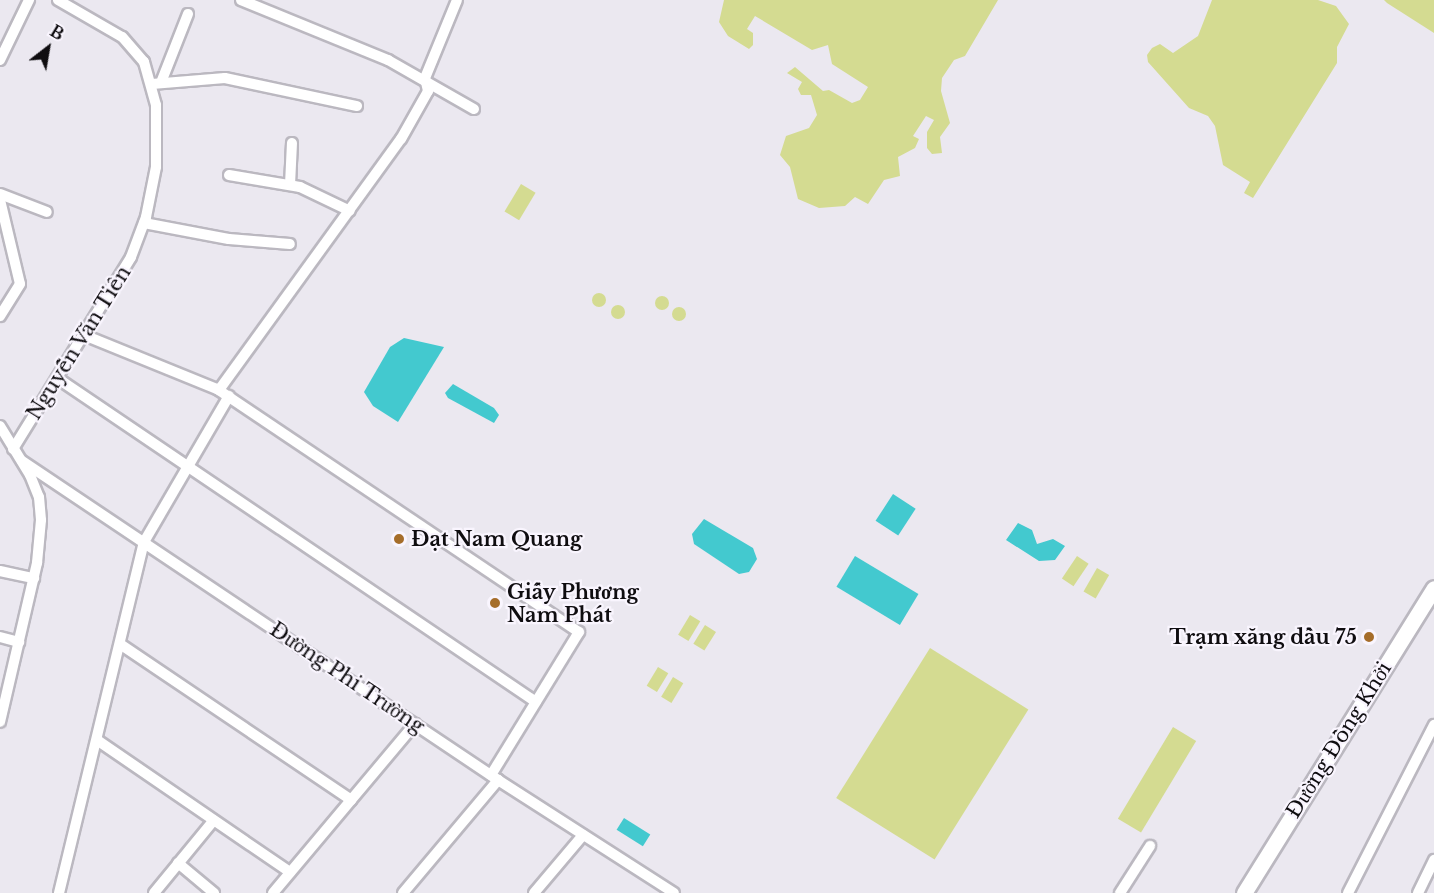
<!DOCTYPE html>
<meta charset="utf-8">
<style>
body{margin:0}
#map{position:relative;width:1434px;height:893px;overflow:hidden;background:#ebe8f0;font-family:"Libre Baskerville",serif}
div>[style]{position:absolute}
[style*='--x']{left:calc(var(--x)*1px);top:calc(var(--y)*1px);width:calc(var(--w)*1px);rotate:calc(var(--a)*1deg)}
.green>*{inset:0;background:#d4db91;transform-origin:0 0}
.round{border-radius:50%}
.water>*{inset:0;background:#43c9cf;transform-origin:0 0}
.roads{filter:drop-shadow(2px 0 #bbb8c0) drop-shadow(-2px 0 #bbb8c0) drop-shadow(0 2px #bbb8c0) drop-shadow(0 -2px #bbb8c0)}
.minor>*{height:10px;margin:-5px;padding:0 5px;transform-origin:5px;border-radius:5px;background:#fff}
.secondary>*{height:15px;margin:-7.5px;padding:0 7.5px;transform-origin:7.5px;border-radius:7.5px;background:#fff}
.dots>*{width:16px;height:16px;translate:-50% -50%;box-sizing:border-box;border:3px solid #f9f5fe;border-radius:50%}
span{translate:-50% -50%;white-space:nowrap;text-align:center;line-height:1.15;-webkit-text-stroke:4.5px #f9f5fe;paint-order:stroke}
.street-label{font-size:20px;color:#0f0d10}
.poi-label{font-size:20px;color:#0f0d10;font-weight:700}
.left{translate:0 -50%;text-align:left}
.right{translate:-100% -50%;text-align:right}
.north{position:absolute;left:18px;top:18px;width:60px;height:60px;-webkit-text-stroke:4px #f9f5fe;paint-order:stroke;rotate:31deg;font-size:16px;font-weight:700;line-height:24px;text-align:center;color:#0f0d10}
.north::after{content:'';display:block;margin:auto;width:21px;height:27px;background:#0f0d10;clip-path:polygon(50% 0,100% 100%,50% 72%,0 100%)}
</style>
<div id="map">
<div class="green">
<i style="clip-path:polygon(724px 0,998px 0,965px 56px,954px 60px,942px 78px,941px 91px,950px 123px,940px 137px,942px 153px,932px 154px,927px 148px,927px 132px,934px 120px,926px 116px,913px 136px,919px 139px,915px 148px,898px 157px,900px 176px,884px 180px,868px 204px,855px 197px,845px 206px,819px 208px,798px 199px,790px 167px,780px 155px,786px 136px,809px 128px,817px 115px,811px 95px,801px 95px,798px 89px,802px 82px,787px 73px,795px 67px,823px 91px,829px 90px,852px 103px,860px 100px,868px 87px,832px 64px,828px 45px,812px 50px,755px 16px,747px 29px,753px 33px,753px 45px,749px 49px,728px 36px,719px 22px)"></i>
<i style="clip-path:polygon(1212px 0,1318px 0,1336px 6px,1349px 24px,1337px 47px,1337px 63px,1253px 198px,1244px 193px,1250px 182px,1223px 165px,1215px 126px,1208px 116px,1189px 108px,1148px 62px,1147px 55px,1152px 48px,1160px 44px,1173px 53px,1198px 36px)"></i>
<i style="clip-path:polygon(1384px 0,1434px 0,1434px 33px,1387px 3px)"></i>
<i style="left:521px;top:184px;width:17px;height:32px;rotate:31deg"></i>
<i class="round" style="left:592px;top:293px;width:14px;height:14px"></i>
<i class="round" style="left:655px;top:296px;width:14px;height:14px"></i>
<i class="round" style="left:611px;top:305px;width:14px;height:14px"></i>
<i class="round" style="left:672px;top:307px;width:14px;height:14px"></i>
<i style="left:1077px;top:556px;width:14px;height:27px;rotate:34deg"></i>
<i style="left:1097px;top:568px;width:14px;height:27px;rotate:30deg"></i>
<i style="left:690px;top:615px;width:12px;height:23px;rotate:31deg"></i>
<i style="left:705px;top:625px;width:13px;height:22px;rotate:32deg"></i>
<i style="left:930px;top:648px;width:116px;height:177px;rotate:32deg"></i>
<i style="left:658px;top:667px;width:12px;height:22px;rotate:31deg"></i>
<i style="left:673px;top:677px;width:12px;height:23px;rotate:31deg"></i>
<i style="left:1173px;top:727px;width:27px;height:107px;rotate:31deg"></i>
</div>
<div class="water">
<i style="clip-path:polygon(404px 338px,444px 347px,398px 422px,373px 406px,364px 392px,390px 347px)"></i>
<i style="clip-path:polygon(453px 384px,494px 408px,499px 415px,494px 423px,448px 398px,445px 393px)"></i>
<i style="left:893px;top:494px;width:27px;height:32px;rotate:33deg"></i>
<i style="clip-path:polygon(704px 519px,753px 548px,757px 559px,749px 572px,739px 574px,694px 544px,692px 534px)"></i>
<i style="clip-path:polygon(1018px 523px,1032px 530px,1037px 544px,1053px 539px,1065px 546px,1055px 560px,1039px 561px,1006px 540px)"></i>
<i style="left:855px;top:556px;width:74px;height:36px;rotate:31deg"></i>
<i style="left:624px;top:818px;width:31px;height:14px;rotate:32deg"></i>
</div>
<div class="roads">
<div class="minor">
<i style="--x:241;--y:0;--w:159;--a:22.2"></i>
<i style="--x:388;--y:60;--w:99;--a:29.7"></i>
<i style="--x:0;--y:60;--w:67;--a:-64.2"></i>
<i style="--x:162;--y:80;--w:71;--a:-68.5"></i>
<i style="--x:152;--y:84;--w:73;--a:-4.7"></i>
<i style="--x:225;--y:78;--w:135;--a:12"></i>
<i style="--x:229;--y:175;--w:72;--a:9.6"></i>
<i style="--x:300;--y:187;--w:55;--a:25.6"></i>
<i style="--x:290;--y:185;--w:42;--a:-87.3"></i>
<i style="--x:0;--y:194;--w:50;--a:21"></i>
<i style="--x:0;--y:200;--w:86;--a:76.6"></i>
<i style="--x:20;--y:284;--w:38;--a:122"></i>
<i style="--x:144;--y:223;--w:86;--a:10.7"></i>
<i style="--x:229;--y:239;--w:61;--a:4.7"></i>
<i style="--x:84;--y:335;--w:144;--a:22.1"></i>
<i style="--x:217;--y:389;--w:436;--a:33.9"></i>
<i style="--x:579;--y:632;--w:168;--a:121.6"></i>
<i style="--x:57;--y:378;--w:578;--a:34.07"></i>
<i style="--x:219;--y:390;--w:310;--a:-54.1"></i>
<i style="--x:401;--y:139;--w:55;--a:-60.6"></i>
<i style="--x:428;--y:91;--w:13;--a:-103"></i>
<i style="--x:425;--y:78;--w:84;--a:-67.7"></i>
<i style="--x:0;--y:426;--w:57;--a:58.5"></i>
<i style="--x:30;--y:475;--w:24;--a:68"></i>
<i style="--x:39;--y:497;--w:23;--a:85"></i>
<i style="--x:41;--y:520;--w:43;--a:95.3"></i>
<i style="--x:37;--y:563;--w:163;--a:103.1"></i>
<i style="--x:13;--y:449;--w:225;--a:-58.4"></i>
<i style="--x:131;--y:257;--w:43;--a:-69.4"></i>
<i style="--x:146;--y:217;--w:51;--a:-78.7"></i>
<i style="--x:156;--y:167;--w:62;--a:-90"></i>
<i style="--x:156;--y:105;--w:45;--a:-105.6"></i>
<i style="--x:144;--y:62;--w:33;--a:-131"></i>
<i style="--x:122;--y:37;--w:74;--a:-150"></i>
<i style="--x:22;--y:461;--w:573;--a:33.83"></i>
<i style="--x:498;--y:780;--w:209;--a:32.7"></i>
<i style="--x:0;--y:571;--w:35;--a:12"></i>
<i style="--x:0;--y:637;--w:20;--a:15"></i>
<i style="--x:120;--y:644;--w:279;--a:34"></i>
<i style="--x:97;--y:740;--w:234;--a:34.4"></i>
<i style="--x:178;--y:863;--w:47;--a:39.8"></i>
<i style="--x:59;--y:893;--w:361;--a:-76.4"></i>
<i style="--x:144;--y:542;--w:169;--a:-59.8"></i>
<i style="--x:154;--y:893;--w:94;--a:-50.6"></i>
<i style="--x:273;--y:893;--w:221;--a:-50"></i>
<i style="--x:403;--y:893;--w:148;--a:-49.9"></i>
<i style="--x:534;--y:893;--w:76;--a:-49.8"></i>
<i style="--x:1120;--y:893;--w:56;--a:-57.4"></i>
<i style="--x:1348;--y:893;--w:189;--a:-62.9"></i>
<i style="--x:1418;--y:893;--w:37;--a:-64"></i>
</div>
<div class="secondary">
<i style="--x:1244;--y:893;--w:359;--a:-58.1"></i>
</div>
</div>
<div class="dots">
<i style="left:399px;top:539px;background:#a56d2a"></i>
<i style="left:495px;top:603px;background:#a56d2a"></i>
<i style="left:1369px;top:637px;background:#a56d2a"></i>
</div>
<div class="street-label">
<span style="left:79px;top:343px;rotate:-58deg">Nguyễn Văn Tiên</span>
<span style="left:347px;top:678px;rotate:34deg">Đường Phi Trường</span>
<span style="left:1339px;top:740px;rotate:-58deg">Đường Đồng Khởi</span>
</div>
<div class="poi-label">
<span class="left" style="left:411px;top:539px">Đạt Nam Quang</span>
<span class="left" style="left:507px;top:604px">Giấy Phương<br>Nam Phát</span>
<span class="right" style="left:1357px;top:637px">Trạm xăng dầu 75</span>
</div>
<div class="north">B</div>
</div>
